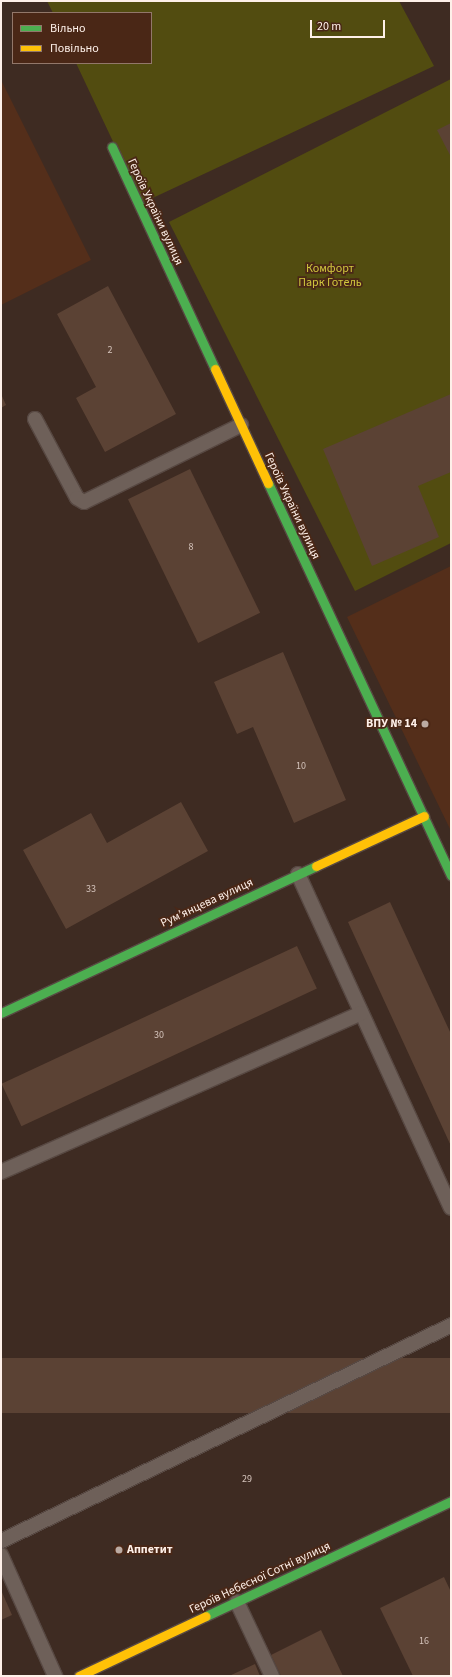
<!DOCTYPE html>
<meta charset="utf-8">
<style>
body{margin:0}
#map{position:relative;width:452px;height:1677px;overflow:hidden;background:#3e2b22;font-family:"Source Sans 3",sans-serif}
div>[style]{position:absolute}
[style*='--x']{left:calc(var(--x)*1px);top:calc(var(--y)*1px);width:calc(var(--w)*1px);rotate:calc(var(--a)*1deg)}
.built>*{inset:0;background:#542e1a}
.green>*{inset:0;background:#524c10}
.building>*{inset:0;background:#5b4234;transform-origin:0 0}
.roads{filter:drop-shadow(1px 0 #574842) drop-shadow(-1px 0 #574842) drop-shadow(0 1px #574842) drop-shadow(0 -1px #574842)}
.lane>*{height:14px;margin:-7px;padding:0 7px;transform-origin:7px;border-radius:7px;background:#6e6059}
.fast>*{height:9px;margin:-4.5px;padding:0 4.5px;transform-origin:4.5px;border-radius:4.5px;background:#4caf50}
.slow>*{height:9px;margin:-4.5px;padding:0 4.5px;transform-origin:4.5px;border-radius:4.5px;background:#ffc107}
.dots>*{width:11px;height:11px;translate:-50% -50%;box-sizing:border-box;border:2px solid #4a2716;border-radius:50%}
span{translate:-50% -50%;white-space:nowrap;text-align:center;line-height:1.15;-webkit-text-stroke:3.5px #4a2716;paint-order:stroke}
.number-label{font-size:10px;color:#d5c4bc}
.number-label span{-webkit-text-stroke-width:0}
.street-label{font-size:12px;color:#fef0e9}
.park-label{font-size:12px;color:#d1c83e}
.poi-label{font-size:12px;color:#fef0e9;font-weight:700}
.right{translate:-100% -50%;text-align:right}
.left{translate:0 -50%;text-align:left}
.frame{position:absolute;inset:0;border:2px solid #fef0e9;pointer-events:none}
.legend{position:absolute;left:12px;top:12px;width:140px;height:52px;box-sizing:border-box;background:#4a2716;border:1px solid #92776a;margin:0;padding:5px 7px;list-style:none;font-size:12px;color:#fef0e9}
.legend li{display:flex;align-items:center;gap:8px;height:20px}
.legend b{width:20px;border:1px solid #92776a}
.scale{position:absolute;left:310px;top:20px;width:75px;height:18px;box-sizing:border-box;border:2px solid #fef0e9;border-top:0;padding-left:5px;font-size:12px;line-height:14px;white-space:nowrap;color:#fef0e9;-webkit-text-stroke:3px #4a2716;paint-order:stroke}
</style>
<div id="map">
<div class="built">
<i style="clip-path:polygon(1px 80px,91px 260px,1px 305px)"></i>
<i style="clip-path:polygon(451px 566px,451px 831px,347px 617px)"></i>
</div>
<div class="green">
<i style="clip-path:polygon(47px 1px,399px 1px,434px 66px,142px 203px,76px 63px,151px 63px,151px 13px,53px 13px)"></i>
<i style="clip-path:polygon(451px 79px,451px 543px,355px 591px,169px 222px)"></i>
</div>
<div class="building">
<i style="clip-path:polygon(451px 123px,451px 157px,437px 130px)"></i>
<i style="clip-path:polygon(108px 286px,176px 414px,105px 452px,76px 398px,96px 387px,57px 314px)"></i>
<i style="clip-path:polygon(1px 394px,6px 405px,1px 408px)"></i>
<i style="clip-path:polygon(451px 394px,451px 472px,418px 486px,439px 537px,372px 566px,323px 449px)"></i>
<i style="left:190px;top:469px;width:160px;height:69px;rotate:64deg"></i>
<i style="clip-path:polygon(283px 652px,346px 800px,294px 823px,253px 727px,237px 734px,214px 682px)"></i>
<i style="clip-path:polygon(181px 802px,208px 851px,66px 929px,23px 850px,91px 813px,107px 843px)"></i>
<i style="clip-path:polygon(390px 902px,451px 1034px,451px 1146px,348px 922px)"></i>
<i style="left:297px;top:946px;width:47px;height:326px;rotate:65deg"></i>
<i style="left:451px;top:1358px;width:55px;height:450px;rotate:90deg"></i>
<i style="clip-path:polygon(444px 1577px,451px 1592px,451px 1676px,413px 1676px,380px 1608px)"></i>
<i style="clip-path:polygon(1px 1590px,12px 1615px,1px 1620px)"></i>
<i style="clip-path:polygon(321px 1630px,343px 1676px,281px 1676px,271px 1655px)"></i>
<i style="clip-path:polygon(255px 1664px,260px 1676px,229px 1676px)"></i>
</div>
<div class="roads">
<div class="lane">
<i style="--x:35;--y:419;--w:89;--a:62"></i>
<i style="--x:77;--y:498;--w:8;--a:30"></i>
<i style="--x:84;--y:502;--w:175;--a:-26.1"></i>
<i style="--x:298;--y:874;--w:367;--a:65.4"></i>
<i style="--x:1;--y:1172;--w:394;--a:-23.8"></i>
<i style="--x:1;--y:1541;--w:499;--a:-25.6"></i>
<i style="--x:1;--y:1555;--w:133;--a:65.9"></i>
<i style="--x:237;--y:1602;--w:82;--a:64.7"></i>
</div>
<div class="fast">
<i style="--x:112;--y:147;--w:245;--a:65.1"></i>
<i style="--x:268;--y:483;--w:433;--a:65"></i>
<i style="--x:1;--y:1013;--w:348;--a:-25"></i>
<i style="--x:206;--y:1616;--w:271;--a:-25.1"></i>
</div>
<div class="slow">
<i style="--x:215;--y:369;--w:126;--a:65.1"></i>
<i style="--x:316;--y:866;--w:119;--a:-24.8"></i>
<i style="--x:79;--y:1676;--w:140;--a:-25.3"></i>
</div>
</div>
<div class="dots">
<i style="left:425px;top:724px;background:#bbaba3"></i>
<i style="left:119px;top:1550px;background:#bbaba3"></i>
</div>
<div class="number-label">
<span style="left:110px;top:351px">2</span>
<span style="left:191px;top:548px">8</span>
<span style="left:301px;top:767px">10</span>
<span style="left:91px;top:890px">33</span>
<span style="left:159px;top:1036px">30</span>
<span style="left:247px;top:1480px">29</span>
<span style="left:424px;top:1642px">16</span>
</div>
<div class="street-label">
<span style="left:155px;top:212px;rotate:65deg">Героїв України вулиця</span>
<span style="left:292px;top:506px;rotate:65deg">Героїв України вулиця</span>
<span style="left:207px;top:903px;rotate:-25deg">Рум’янцева вулиця</span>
<span style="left:260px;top:1578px;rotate:-25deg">Героїв Небесної Сотні вулиця</span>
</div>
<div class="park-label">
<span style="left:330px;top:276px">Комфорт<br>Парк Готель</span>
</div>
<div class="poi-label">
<span class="right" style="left:417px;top:724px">ВПУ № 14</span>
<span class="left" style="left:127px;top:1550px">Аппетит</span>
</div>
<div class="frame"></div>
<ul class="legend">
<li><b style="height:5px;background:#4caf50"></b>Вільно</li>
<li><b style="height:5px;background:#ffc107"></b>Повільно</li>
</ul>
<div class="scale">20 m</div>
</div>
